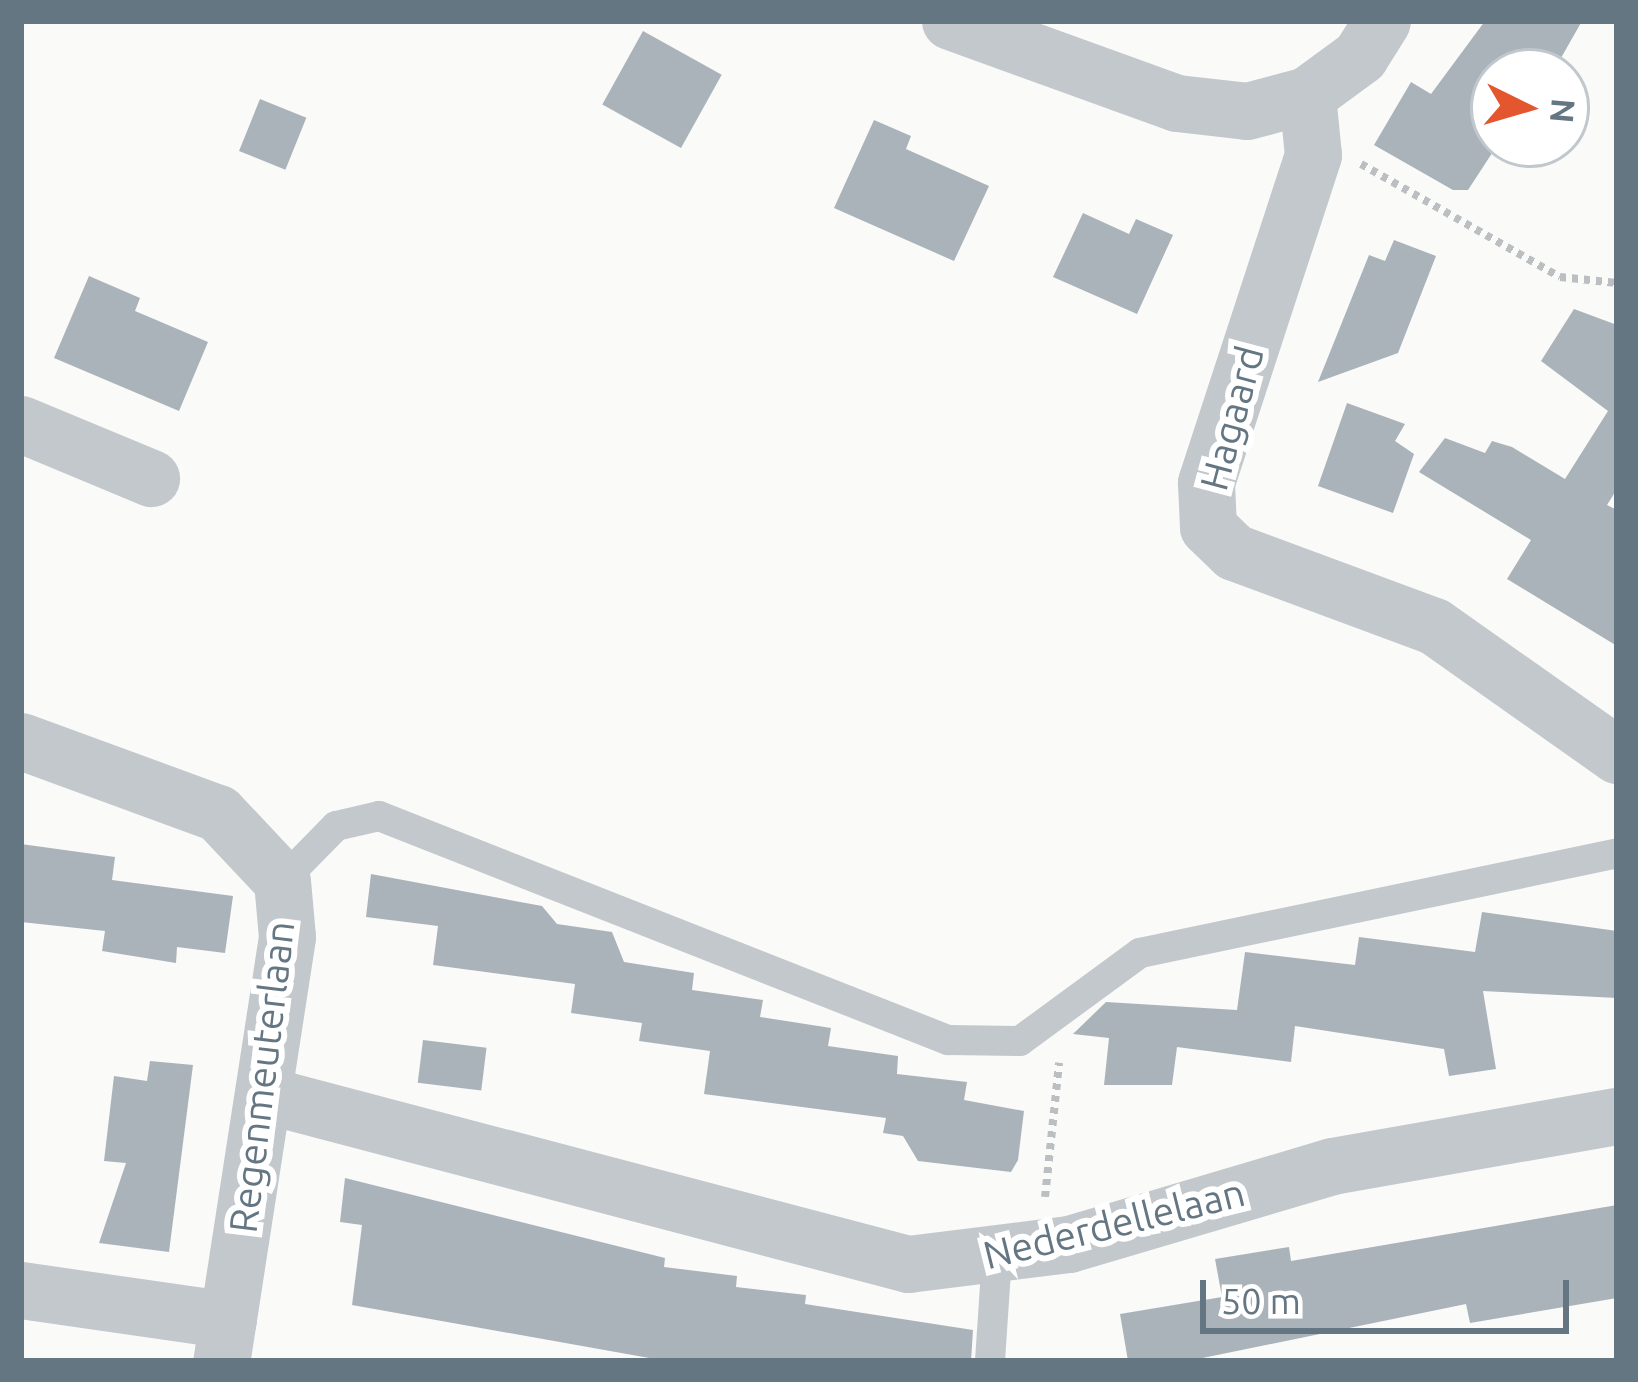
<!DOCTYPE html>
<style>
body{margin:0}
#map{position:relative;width:1638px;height:1382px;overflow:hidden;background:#fafaf8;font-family:Ubuntu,sans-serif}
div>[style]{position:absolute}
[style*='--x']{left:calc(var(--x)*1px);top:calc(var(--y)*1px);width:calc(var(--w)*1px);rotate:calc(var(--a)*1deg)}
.building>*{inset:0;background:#aab3b9;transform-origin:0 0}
.path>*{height:8px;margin-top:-4px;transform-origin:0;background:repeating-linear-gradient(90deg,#bbbfc2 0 6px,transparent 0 12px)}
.service>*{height:30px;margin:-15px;padding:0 15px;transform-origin:15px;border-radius:15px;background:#c3c8cc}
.minor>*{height:57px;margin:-28.5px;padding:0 28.5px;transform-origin:28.5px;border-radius:28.5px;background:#c3c8cc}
span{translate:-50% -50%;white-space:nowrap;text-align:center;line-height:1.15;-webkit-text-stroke:12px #fff;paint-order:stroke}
.street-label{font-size:39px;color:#657683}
.frame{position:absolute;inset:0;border:24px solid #657683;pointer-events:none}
.north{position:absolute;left:1470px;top:48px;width:120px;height:120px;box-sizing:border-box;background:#fff;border:3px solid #c1c8cd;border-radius:50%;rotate:95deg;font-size:33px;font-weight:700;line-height:48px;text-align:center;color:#657683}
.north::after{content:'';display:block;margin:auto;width:42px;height:54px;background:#e4572e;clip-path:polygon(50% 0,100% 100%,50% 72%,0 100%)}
.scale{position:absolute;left:1200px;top:1280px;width:369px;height:54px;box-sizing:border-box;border:6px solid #657683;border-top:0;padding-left:15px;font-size:36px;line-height:42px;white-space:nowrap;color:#657683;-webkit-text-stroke:9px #fff;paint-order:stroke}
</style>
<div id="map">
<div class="building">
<i style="clip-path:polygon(1485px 21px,1582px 21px,1553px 72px,1494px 72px,1498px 144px,1468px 190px,1453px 190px,1374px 145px,1411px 82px,1431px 94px)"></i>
<i style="left:643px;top:31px;width:90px;height:84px;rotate:29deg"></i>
<i style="left:260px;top:99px;width:50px;height:56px;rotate:22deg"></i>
<i style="clip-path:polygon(874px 120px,911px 136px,906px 149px,989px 186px,954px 261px,834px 208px)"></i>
<i style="clip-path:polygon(1083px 213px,1129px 234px,1136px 219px,1173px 235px,1137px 314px,1053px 277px)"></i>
<i style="clip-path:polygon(1394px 240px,1436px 256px,1398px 353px,1318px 382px,1369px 255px,1385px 261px)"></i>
<i style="clip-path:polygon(89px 276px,140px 298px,135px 311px,208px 342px,179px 411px,54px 358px)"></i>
<i style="clip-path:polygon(1574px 309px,1617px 325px,1617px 489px,1607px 505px,1617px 510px,1617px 646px,1507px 579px,1531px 540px,1419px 472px,1445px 438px,1485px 453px,1492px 441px,1512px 447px,1565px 479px,1608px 411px,1541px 361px)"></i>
<i style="clip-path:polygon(1347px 403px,1405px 424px,1395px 441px,1414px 454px,1393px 513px,1318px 486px)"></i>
<i style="clip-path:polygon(21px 844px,115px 857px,112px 880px,233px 896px,225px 953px,177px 947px,176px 963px,102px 951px,105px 931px,21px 922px)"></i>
<i style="clip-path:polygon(371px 874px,542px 906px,557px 924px,612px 932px,624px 962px,694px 973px,692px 990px,763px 1000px,760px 1017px,831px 1028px,828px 1046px,898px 1056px,897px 1074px,967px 1082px,964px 1100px,1024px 1111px,1018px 1160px,1011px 1172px,918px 1161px,903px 1136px,883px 1133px,886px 1118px,704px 1094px,710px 1051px,639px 1041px,642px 1023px,571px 1013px,575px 984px,433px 965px,438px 926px,366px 917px)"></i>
<i style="clip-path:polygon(1482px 912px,1617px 931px,1617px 998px,1483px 991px,1496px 1069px,1449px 1076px,1444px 1049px,1295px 1026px,1291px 1062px,1177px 1047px,1172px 1085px,1104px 1085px,1109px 1038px,1073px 1034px,1106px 1002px,1237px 1010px,1245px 952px,1355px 965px,1359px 937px,1475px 952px)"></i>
<i style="left:423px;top:1040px;width:64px;height:43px;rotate:7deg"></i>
<i style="clip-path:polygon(150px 1061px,193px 1065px,169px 1252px,99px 1243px,126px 1163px,104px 1161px,114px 1076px,147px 1081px)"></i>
<i style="clip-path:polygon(345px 1178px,665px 1258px,664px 1267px,737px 1276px,736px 1287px,806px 1295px,805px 1304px,973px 1330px,971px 1361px,666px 1361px,352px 1305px,362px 1225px,340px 1222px)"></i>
<i style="clip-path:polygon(1617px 1205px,1617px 1298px,1470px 1323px,1466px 1304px,1188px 1361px,1128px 1361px,1120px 1314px,1222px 1297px,1215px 1259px,1289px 1247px,1291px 1261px)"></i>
</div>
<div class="path">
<i style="--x:1361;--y:164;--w:229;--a:29.6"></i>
<i style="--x:1560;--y:277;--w:57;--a:6"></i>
<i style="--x:1045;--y:1197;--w:135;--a:-84"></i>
</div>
<div class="service">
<i style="--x:282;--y:881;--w:77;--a:-45.5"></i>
<i style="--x:336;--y:826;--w:44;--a:-13.1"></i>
<i style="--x:379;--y:816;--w:612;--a:21.49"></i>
<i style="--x:948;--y:1040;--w:72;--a:0.8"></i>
<i style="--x:1020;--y:1041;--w:149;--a:-36.3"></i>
<i style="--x:1140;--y:953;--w:487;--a:-11.8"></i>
<i style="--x:990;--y:1361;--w:105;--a:-86.2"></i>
</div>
<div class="minor">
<i style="--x:950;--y:21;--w:241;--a:19.9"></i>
<i style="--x:1177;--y:103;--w:70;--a:6.5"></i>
<i style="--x:1247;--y:111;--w:62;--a:-14.9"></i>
<i style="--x:1307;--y:95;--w:66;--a:-36.3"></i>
<i style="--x:1360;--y:56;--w:41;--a:-57.8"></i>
<i style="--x:1307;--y:95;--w:60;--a:84.3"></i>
<i style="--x:1313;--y:155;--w:345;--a:108.1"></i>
<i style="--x:1206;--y:483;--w:44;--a:87.4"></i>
<i style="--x:1208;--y:527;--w:36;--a:44"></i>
<i style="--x:1234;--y:552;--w:213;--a:20.3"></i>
<i style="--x:1434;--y:626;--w:224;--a:35.2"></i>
<i style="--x:21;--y:424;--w:141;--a:22.6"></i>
<i style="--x:21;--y:741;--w:210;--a:20.1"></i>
<i style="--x:218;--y:813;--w:93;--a:46.7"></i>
<i style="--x:282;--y:881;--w:56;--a:84.9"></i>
<i style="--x:287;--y:937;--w:429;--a:98.8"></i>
<i style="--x:266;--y:1095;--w:664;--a:14.75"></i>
<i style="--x:908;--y:1264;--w:162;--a:-7.1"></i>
<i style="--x:1069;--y:1244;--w:274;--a:-16.5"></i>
<i style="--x:1332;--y:1166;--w:289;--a:-10"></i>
<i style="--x:21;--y:1290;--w:209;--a:8.2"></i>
</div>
<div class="street-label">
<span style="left:1232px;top:418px;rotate:-75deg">Hagaard</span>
<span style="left:262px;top:1077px;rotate:-83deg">Regenmeuterlaan</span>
<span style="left:1114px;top:1224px;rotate:-14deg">Nederdellelaan</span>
</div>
<div class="frame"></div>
<div class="north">N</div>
<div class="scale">50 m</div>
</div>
